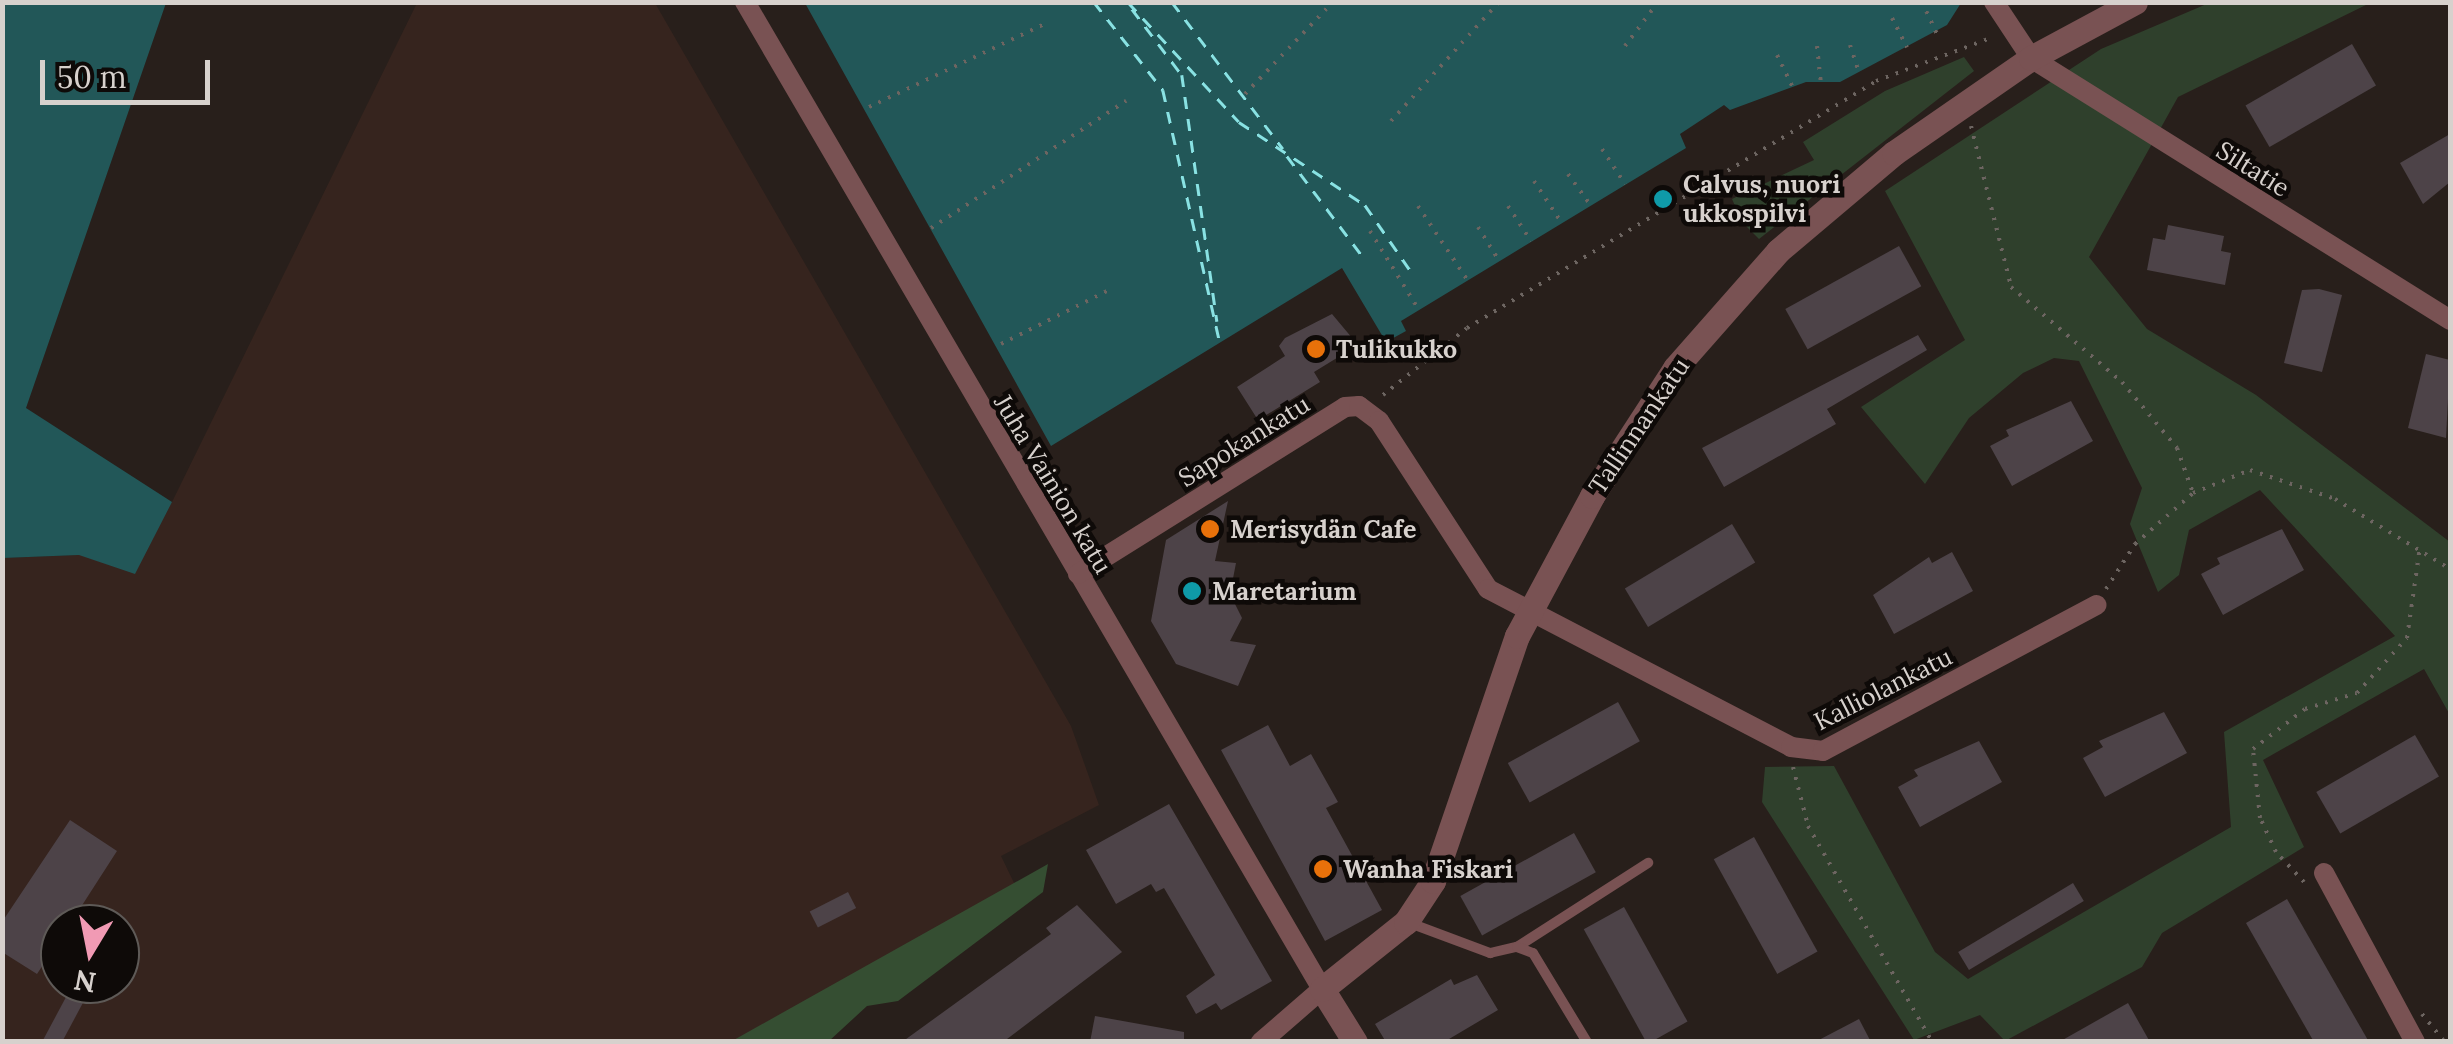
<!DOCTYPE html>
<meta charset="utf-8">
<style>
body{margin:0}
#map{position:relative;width:2453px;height:1044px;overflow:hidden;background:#281f1b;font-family:Lora,serif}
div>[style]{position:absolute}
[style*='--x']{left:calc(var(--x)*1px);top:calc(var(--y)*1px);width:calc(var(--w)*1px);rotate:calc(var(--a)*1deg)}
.industrial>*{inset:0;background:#36241e}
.green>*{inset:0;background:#2f402c}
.forest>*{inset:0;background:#354e32}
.water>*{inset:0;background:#225758}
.ferry>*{height:2.5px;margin-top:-1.25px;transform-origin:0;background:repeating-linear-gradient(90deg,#89e2e3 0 12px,transparent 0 22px)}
.building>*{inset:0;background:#4d4348;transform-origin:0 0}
.path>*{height:4px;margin-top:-2px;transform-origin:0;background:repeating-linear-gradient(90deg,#6d6561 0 2.5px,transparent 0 10.5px)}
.service>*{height:10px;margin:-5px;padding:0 5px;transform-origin:5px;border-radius:5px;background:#795253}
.minor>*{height:20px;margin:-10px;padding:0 10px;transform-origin:10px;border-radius:10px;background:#795253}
.tertiary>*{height:25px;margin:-12.5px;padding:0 12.5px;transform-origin:12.5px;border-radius:12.5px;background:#795253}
.dots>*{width:28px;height:28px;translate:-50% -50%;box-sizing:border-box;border:5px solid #0e0a08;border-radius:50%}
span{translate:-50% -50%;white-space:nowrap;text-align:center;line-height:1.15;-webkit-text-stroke:9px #0e0a08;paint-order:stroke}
.street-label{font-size:25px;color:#d7d1cd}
.poi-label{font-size:25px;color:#d7d1cd;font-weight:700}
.left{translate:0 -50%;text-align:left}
.frame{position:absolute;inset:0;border:5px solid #d7d1cd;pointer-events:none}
.north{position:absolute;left:40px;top:904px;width:100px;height:100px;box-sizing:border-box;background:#0e0a08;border:2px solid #5e5a57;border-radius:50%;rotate:190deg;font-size:28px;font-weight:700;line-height:40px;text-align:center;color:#d7d1cd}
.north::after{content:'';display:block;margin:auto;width:35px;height:45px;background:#f19ab4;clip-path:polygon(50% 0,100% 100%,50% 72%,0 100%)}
.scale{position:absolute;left:40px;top:60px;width:170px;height:45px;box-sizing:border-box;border:5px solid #d7d1cd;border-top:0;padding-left:12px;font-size:30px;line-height:35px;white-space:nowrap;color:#d7d1cd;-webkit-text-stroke:8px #0e0a08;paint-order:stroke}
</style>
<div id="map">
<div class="industrial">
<i style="clip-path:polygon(evenodd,417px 3px,655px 3px,1071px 726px,1099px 805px,1001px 856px,1018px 891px,757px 1041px,3px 1041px,2px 558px,79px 555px,172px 502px,417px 3px,60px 924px,120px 924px,120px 984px,60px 984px,60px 924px)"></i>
</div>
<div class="green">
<i style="clip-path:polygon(2209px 3px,2370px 3px,2178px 97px,2089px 257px,2147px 329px,2256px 395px,2450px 542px,2450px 715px,2424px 669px,2263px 760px,2304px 847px,2162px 933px,2142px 967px,2005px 1041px,1980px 1015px,1914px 1040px,1762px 802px,1765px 767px,1834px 766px,1935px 952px,1968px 979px,2231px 827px,2224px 732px,2395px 636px,2260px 490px,2189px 530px,2179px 575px,2158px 592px,2130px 524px,2142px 488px,2079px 361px,2054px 358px,2023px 373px,1969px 418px,1925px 484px,1861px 407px,1965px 340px,1885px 191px,2101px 49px)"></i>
<i style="clip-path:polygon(1964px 57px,1974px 71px,1759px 239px,1742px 222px,1732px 199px,1814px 160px,1803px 142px,1885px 91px)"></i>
</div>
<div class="forest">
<i style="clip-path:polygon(1048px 864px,1043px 892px,898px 1001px,867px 1006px,829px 1041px,732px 1041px)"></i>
</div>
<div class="water">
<i style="clip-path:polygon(2px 3px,166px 3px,26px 408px,172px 502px,135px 574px,79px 555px,3px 558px)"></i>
<i style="clip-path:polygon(805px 3px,1961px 3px,1947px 25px,1840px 82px,1806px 82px,1730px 110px,1724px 105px,1680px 134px,1686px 148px,1401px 321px,1406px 331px,1386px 342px,1342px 268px,1051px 446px)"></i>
</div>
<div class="ferry">
<i style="--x:1094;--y:2;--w:112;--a:51.9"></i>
<i style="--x:1163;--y:90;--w:259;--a:77.3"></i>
<i style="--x:1128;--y:2;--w:163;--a:47.2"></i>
<i style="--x:1239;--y:122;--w:151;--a:33.4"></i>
<i style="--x:1365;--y:205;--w:83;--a:55.3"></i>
<i style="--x:1172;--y:2;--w:184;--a:52.9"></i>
<i style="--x:1132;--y:9;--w:83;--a:52.9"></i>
<i style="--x:1182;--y:75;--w:249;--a:81.9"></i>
<i style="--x:1287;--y:156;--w:131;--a:53"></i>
</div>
<div class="building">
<i style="left:2352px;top:44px;width:48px;height:123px;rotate:60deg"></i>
<i style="clip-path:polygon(2450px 134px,2450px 182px,2423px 204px,2400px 163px)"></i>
<i style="clip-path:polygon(2168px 225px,2224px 236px,2221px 251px,2231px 253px,2225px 285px,2147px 270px,2153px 238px,2165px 240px)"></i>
<i style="left:1899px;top:246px;width:46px;height:130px;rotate:61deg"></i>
<i style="clip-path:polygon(2319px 289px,2342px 295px,2322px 372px,2284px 363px,2302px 290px)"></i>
<i style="clip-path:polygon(1332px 314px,1358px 345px,1314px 372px,1320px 382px,1258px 420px,1237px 387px,1285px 356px,1279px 346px,1285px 338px)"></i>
<i style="clip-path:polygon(1918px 335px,1927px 350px,1827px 409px,1836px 424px,1724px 487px,1702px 448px)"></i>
<i style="clip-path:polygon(2426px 354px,2450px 360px,2446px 438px,2408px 428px)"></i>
<i style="clip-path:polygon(2071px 401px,2093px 441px,2012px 486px,1990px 446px,2009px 436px,2006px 430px)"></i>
<i style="clip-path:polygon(1228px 501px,1215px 561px,1236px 563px,1230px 594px,1242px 618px,1230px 641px,1256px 645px,1238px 686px,1176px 664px,1151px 621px,1166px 540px)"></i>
<i style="left:1732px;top:524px;width:45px;height:125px;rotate:59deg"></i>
<i style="clip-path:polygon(2282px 529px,2304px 570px,2223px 615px,2201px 574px,2220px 564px,2217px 558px)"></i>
<i style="clip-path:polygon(1952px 552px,1973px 591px,1894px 634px,1873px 595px,1929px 557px,1932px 563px)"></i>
<i style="left:1618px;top:702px;width:45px;height:126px;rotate:61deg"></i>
<i style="clip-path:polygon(2164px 712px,2187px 753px,2105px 797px,2083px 758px,2103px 747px,2099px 741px)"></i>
<i style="clip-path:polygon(1268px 725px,1290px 766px,1311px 754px,1338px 802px,1326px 808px,1382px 910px,1325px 941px,1221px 750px)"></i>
<i style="left:2415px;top:735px;width:48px;height:114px;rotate:60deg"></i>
<i style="clip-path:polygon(1979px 741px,2002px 782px,1920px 827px,1898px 787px,1918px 776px,1914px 770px)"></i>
<i style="clip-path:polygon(1169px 804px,1272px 981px,1221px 1010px,1216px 1003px,1196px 1014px,1186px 996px,1215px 975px,1164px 888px,1156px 892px,1151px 884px,1116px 904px,1086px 850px)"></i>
<i style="clip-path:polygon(70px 820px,117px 851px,70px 924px,60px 924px,60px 939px,37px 974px,2px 952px,2px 922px)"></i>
<i style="left:1574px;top:833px;width:45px;height:130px;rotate:61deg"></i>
<i style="left:1754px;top:837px;width:131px;height:46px;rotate:61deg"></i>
<i style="left:2073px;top:883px;width:21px;height:134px;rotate:59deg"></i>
<i style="left:848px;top:892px;width:18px;height:43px;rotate:63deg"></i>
<i style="clip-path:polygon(2287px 899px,2369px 1042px,2314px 1042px,2246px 923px)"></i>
<i style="clip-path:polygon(1077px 905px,1122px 952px,1003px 1042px,902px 1042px,1051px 934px,1046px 928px)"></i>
<i style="left:1624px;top:907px;width:131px;height:46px;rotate:61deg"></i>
<i style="clip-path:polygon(1477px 975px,1498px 1010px,1444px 1042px,1386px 1042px,1375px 1024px,1451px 979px,1454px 985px)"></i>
<i style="clip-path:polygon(73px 984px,93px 984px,62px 1042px,42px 1042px)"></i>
<i style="clip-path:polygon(2128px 1003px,2150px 1042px,2059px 1042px)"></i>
<i style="clip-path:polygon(1095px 1016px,1184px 1032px,1184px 1042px,1090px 1042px)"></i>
<i style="clip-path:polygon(1859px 1019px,1871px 1042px,1815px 1042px)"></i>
</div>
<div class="path">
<i style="--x:1922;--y:2;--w:38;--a:65"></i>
<i style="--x:1892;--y:18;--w:33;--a:63"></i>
<i style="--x:1850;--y:45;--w:29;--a:72"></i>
<i style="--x:1625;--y:46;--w:55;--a:-53.1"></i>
<i style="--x:1817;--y:46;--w:36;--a:84"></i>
<i style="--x:1777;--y:55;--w:37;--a:64"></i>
<i style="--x:1245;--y:94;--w:127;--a:-46.3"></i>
<i style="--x:869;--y:107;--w:197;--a:-25.3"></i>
<i style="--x:1391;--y:121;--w:161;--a:-47.8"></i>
<i style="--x:1971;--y:126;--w:166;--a:76"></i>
<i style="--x:2011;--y:287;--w:146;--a:40.6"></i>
<i style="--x:2122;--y:382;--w:86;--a:50.2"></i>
<i style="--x:2177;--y:448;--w:48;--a:70.4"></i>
<i style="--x:1602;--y:149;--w:42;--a:56.7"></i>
<i style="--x:1568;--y:174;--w:39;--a:54"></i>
<i style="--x:1534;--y:181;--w:49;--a:56.6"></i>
<i style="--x:1418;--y:206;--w:90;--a:56.3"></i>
<i style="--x:1508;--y:206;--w:42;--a:56.7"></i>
<i style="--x:1478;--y:227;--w:40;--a:58"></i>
<i style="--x:931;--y:228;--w:233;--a:-33.1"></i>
<i style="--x:1370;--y:231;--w:93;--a:58.2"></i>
<i style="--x:1001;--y:344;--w:123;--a:-26.6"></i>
<i style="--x:1383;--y:395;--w:107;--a:-38.6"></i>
<i style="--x:1467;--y:328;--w:478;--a:-31.1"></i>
<i style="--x:1876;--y:81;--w:125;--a:-20.6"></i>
<i style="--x:2106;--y:589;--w:54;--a:-57.2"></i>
<i style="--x:2135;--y:544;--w:77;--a:-41.3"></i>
<i style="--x:2193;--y:493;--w:61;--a:-22"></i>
<i style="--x:2250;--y:470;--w:90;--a:18.8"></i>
<i style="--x:2335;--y:499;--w:135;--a:31.3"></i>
<i style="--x:1793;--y:767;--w:61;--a:75.7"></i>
<i style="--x:1808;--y:826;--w:249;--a:60.1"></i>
<i style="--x:2304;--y:882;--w:41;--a:-133"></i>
<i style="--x:2276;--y:852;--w:38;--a:-115"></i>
<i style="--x:2260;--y:818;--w:69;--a:-95.8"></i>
<i style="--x:2253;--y:749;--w:66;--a:-37.6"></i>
<i style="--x:2305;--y:709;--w:54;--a:-17.1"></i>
<i style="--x:2357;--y:693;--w:74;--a:-47.7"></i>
<i style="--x:2407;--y:638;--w:92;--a:-81.9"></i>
<i style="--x:2422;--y:1014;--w:36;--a:51"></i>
</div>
<div class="service">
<i style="--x:1407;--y:922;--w:89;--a:20.5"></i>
<i style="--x:1490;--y:953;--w:28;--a:-13"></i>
<i style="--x:1517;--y:947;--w:156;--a:-32.7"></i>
<i style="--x:1517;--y:947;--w:17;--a:21"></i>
<i style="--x:1533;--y:953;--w:104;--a:58.8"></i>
</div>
<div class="minor">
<i style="--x:745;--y:2;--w:1143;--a:59.69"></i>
<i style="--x:1322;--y:989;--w:81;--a:139"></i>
<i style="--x:1994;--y:2;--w:67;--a:56.5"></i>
<i style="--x:2031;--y:58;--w:494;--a:32"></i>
<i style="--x:1078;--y:574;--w:315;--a:-32"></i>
<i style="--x:1345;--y:407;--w:14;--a:-4"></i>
<i style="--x:1359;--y:406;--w:25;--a:37"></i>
<i style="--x:1379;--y:421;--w:200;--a:57"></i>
<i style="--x:1488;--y:589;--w:342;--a:27.5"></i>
<i style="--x:1791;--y:747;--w:32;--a:7"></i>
<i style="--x:1823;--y:751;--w:310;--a:-28.1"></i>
<i style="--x:2324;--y:873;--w:192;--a:61.7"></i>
</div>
<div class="tertiary">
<i style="--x:1355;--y:1042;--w:62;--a:-121.9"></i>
<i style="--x:1322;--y:989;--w:107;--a:-38.6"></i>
<i style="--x:1406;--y:922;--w:49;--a:-56.6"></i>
<i style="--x:1433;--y:881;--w:259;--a:-71.1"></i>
<i style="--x:1517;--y:636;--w:159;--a:-61.8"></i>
<i style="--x:1592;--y:496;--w:153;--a:-57"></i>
<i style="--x:1675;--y:368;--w:156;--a:-48.6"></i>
<i style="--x:1778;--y:251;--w:152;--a:-40.2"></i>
<i style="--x:1894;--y:153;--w:167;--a:-34.7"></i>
<i style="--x:2031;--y:58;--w:118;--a:-28.3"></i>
</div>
<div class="dots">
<i style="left:1663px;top:199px;background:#0f9aa8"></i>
<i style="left:1316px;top:349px;background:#e8710a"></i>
<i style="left:1210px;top:529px;background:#e8710a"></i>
<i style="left:1192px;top:591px;background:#0f9aa8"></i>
<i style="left:1323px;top:869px;background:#e8710a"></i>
</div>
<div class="street-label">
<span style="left:2253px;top:169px;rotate:32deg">Siltatie</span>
<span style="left:1639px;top:426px;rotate:-56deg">Tallinnankatu</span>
<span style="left:1244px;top:441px;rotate:-32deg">Sapokankatu</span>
<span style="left:1053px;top:484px;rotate:59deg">Juha Vainion katu</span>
<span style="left:1883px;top:689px;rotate:-27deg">Kalliolankatu</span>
</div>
<div class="poi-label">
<span class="left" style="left:1683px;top:199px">Calvus, nuori<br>ukkospilvi</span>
<span class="left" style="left:1336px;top:349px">Tulikukko</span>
<span class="left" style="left:1230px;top:529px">Merisydän Cafe</span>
<span class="left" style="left:1212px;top:591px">Maretarium</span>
<span class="left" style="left:1343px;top:869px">Wanha Fiskari</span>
</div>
<div class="frame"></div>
<div class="north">N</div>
<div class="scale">50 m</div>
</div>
